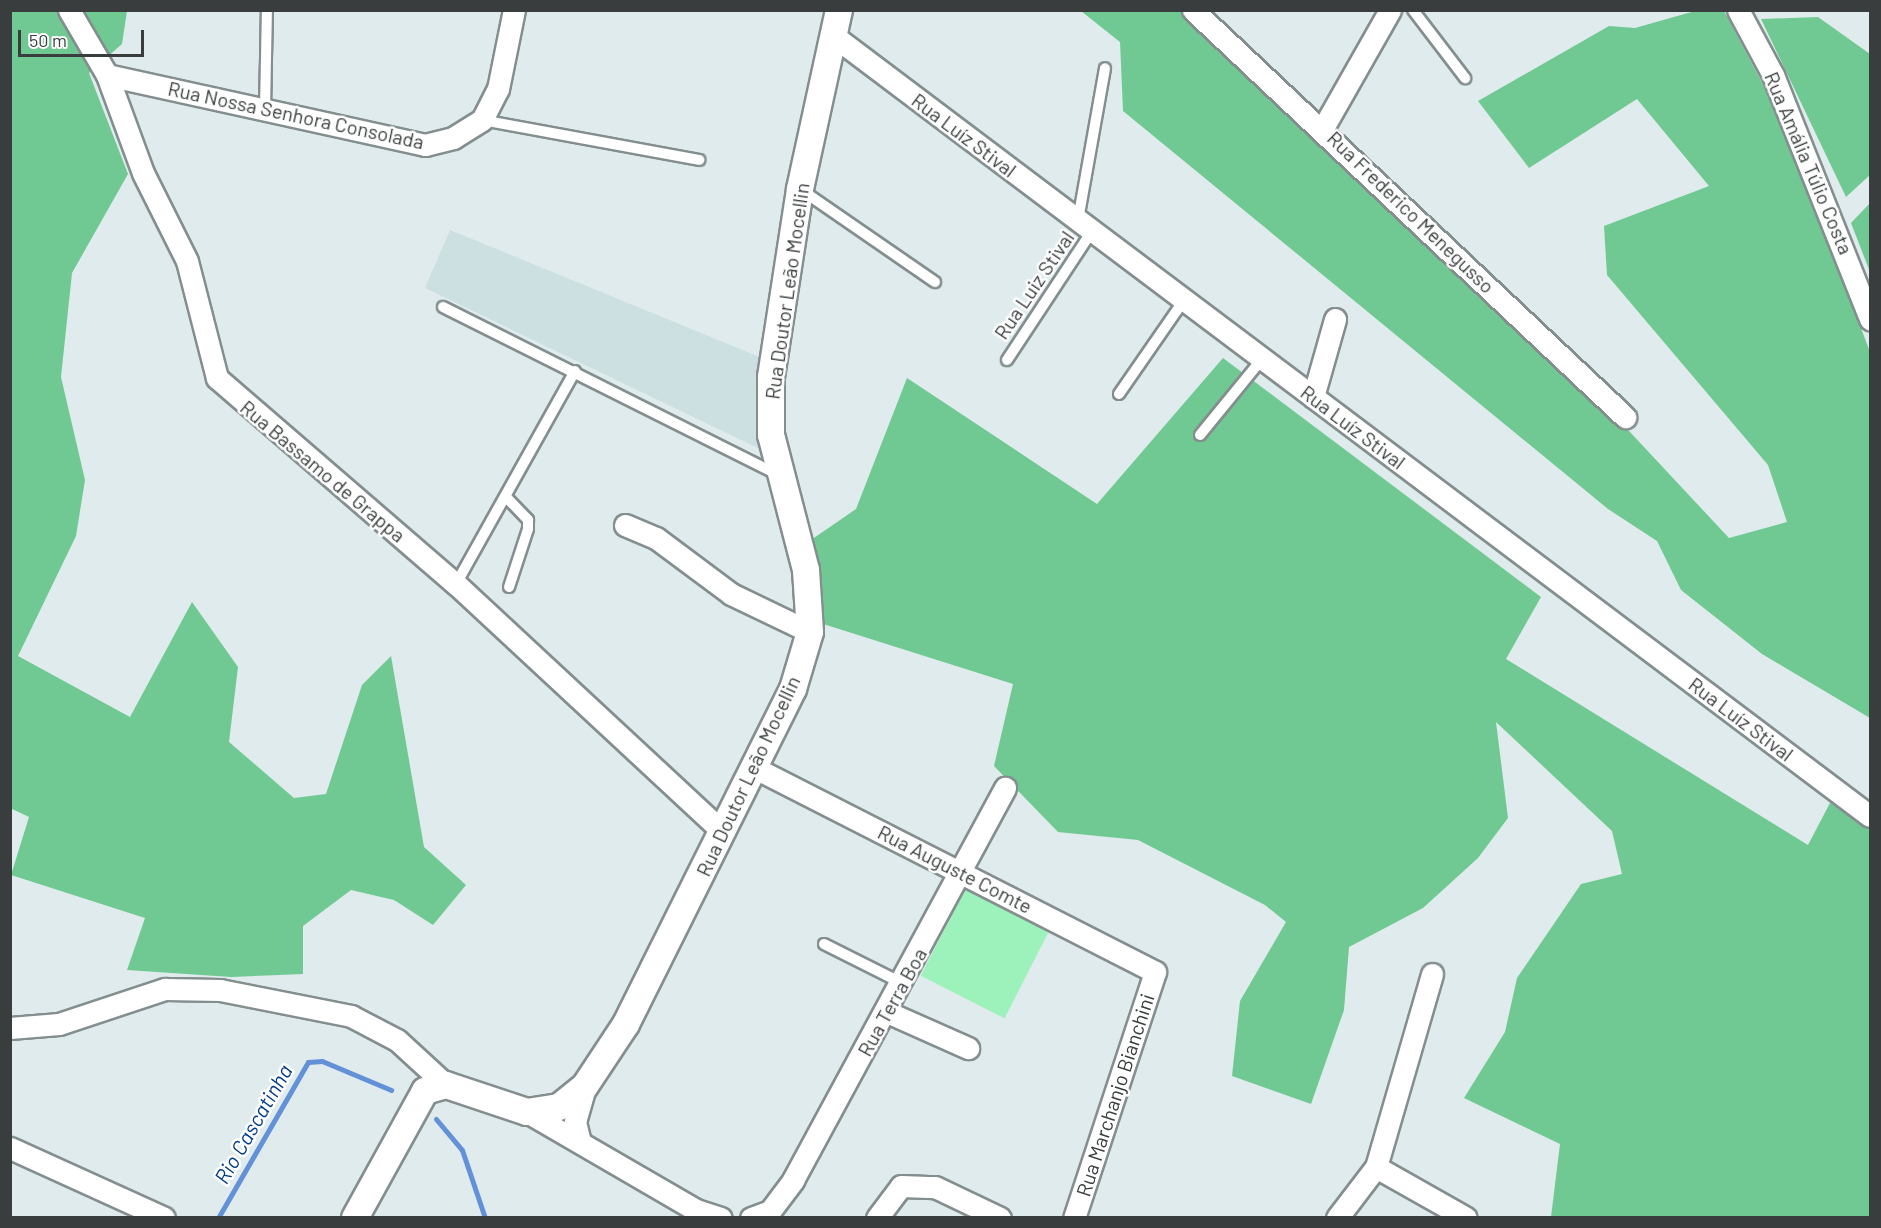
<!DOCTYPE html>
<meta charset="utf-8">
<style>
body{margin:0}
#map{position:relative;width:1881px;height:1228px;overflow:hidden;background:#e0ebed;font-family:Barlow,sans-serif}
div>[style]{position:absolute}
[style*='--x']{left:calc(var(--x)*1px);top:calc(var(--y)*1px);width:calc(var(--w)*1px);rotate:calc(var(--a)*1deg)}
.built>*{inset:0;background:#cce0e2}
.green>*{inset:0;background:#9df2bb;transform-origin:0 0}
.forest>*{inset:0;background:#70c992}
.stream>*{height:5px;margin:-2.5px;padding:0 2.5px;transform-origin:2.5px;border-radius:2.5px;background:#6391d8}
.roads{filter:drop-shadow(2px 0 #848e8f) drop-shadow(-2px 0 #848e8f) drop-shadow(0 2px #848e8f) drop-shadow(0 -2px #848e8f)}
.service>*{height:10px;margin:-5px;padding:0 5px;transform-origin:5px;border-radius:5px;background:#fff}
.minor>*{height:21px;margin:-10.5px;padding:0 10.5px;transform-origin:10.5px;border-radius:10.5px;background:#fff}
.tertiary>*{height:26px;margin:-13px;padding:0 13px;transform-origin:13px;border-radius:13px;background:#fff}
span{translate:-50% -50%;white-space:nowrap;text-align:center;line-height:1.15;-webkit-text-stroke:5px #fff;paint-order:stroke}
.street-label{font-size:20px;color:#393d3e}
.water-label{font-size:21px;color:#003a8c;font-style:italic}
.frame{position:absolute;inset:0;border:12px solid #393d3e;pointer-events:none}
.scale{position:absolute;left:18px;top:30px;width:126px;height:27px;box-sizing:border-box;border:3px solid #393d3e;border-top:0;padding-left:8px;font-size:18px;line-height:21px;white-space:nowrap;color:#393d3e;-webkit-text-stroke:4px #fff;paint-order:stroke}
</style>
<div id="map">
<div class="built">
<i style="clip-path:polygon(450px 230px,767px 360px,764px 451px,425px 288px)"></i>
</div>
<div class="green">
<i style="left:968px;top:883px;width:94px;height:104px;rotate:27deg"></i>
</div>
<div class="forest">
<i style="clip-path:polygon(11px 11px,127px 11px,122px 44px,89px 73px,128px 174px,72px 273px,61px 377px,85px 480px,76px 536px,18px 656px,130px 717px,192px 602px,238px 667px,229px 742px,294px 798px,326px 794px,362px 685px,391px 656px,424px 847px,466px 885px,433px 925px,394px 900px,351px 890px,303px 926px,303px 974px,231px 977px,127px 970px,145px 918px,11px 875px,29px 817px,10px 808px)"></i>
<i style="clip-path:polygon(1081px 11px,1188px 11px,1558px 355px,1729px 538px,1787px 522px,1768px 465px,1607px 275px,1604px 226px,1709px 186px,1637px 99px,1529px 168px,1478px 101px,1609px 26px,1635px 28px,1695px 11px,1724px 11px,1785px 126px,1870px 352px,1870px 718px,1762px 654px,1681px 590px,1657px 541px,1608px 509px,1123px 111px,1120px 42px)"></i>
<i style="clip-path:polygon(1818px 17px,1870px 54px,1870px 175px,1846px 197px,1761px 19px)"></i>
<i style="clip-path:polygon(1870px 203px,1870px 272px,1851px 223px)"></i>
<i style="clip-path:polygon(1223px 358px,1541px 597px,1506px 659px,1808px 845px,1830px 803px,1870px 824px,1870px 1217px,1551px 1217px,1560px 1144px,1464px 1098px,1505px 1032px,1517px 978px,1581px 884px,1622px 874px,1612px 831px,1496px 722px,1508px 818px,1478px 858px,1423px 908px,1349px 947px,1344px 1010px,1311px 1104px,1232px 1076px,1240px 1001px,1286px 922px,1265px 905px,1138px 840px,1058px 832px,994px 766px,1013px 684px,820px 623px,811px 540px,856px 509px,907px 378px,1097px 504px)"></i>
</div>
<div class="stream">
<i style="--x:436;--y:1119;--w:40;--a:50"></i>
<i style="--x:462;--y:1150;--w:72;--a:71.3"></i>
<i style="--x:218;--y:1218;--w:180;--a:-60"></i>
<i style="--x:308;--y:1062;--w:14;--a:-4"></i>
<i style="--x:322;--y:1061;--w:75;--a:22.8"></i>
</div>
<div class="roads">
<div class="service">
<i style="--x:1413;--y:10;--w:86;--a:52.6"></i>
<i style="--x:265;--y:110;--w:100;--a:-88.9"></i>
<i style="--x:482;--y:120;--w:221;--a:10.4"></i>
<i style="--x:800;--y:189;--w:164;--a:34.6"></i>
<i style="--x:1078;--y:220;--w:154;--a:-79.9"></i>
<i style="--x:443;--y:307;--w:375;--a:26.6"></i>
<i style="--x:1007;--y:360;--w:154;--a:-56.6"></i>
<i style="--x:1119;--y:394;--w:114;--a:-55.3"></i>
<i style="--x:1200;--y:435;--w:98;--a:-50.8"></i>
<i style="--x:506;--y:497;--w:32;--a:46"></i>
<i style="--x:528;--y:520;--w:9;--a:90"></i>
<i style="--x:528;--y:529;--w:61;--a:108.1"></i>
<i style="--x:456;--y:584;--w:244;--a:-60.8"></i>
<i style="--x:824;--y:944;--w:87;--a:26.6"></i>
</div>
<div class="minor">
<i style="--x:69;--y:10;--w:75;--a:59.7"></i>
<i style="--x:107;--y:75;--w:104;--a:69.8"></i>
<i style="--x:143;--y:173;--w:98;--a:63.4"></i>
<i style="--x:187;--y:261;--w:121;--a:75.6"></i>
<i style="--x:217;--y:378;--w:316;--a:40.8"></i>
<i style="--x:456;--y:584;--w:364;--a:42.9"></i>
<i style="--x:1193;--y:10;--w:594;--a:43.29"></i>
<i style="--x:1738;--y:10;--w:74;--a:61.7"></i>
<i style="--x:1773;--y:75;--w:263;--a:68.3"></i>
<i style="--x:835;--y:37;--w:1295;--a:36.97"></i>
<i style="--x:107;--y:75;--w:326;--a:12.4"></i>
<i style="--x:425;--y:145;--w:29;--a:-14"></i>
<i style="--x:453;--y:138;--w:34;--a:-32"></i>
<i style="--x:482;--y:120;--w:35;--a:-63"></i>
<i style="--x:498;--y:89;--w:81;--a:-78.6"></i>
<i style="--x:1323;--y:128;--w:136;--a:-60.4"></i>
<i style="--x:1313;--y:397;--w:81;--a:-74.2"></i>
<i style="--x:625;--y:525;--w:34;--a:23"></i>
<i style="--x:656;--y:538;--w:94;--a:36.7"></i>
<i style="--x:731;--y:594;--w:88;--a:25.7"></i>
<i style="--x:755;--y:768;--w:449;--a:27"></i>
<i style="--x:1155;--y:972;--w:259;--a:108.2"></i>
<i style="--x:887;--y:1012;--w:89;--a:24"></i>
<i style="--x:10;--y:1028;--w:49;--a:-4.7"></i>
<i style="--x:59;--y:1024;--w:112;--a:-18.3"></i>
<i style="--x:165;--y:989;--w:55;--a:1"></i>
<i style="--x:220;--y:990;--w:134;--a:11.2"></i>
<i style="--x:351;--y:1016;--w:52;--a:27.6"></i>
<i style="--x:397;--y:1040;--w:67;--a:42.6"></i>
<i style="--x:527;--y:1112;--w:195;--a:30.1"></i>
<i style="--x:696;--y:1210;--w:26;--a:18"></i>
<i style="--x:580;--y:1142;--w:21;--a:-104"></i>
<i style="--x:575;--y:1122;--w:37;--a:-74"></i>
<i style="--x:10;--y:1148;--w:169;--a:24.4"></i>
<i style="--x:1376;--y:1167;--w:103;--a:29.5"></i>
<i style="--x:751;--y:1218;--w:20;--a:-20"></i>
<i style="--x:770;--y:1211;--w:39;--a:-53"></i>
<i style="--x:793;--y:1180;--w:446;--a:-61.6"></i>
<i style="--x:877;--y:1218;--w:40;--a:-53"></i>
<i style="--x:901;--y:1186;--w:34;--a:2"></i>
<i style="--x:935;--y:1187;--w:72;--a:25.5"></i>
<i style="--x:1337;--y:1218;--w:64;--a:-52.6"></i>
<i style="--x:1376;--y:1167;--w:201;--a:-73.8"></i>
</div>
<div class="tertiary">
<i style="--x:355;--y:1218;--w:145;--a:-61.1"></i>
<i style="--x:425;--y:1091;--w:22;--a:-16"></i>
<i style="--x:446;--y:1085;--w:85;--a:18.4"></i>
<i style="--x:527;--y:1112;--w:32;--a:-9"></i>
<i style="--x:559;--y:1107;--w:33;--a:-39"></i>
<i style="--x:585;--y:1086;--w:74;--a:-56.5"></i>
<i style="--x:626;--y:1024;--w:374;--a:-63.5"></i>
<i style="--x:793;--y:689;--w:59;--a:-73.4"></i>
<i style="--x:810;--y:632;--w:62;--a:-93.7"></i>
<i style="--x:806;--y:570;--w:139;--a:-104.5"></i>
<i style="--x:771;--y:435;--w:58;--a:-90"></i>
<i style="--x:771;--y:377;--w:190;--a:-81.2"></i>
<i style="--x:800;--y:189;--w:183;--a:-77.7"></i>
</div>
</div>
<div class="street-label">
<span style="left:296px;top:115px;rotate:12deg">Rua Nossa Senhora Consolada</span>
<span style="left:964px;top:135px;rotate:37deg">Rua Luíz Stival</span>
<span style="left:1809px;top:163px;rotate:67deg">Rua Amália Túlio Costa</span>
<span style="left:1411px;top:212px;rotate:44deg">Rua Frederico Menegusso</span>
<span style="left:1034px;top:285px;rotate:-56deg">Rua Luiz Stival</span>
<span style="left:787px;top:291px;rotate:-82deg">Rua Doutor Leão Mocellin</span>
<span style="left:1353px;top:427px;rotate:37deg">Rua Luíz Stival</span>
<span style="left:323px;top:471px;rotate:40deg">Rua Bassamo de Grappa</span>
<span style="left:1741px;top:719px;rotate:37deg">Rua Luíz Stival</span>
<span style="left:748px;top:776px;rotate:-65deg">Rua Doutor Leão Mocellin</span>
<span style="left:955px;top:869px;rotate:27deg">Rua Auguste Comte</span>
<span style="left:892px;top:1002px;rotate:-61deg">Rua Terra Boa</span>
<span style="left:1115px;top:1095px;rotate:-72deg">Rua Marchanjo Bianchini</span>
</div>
<div class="water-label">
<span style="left:253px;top:1124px;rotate:-60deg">Rio Cascatinha</span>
</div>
<div class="frame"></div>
<div class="scale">50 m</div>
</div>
